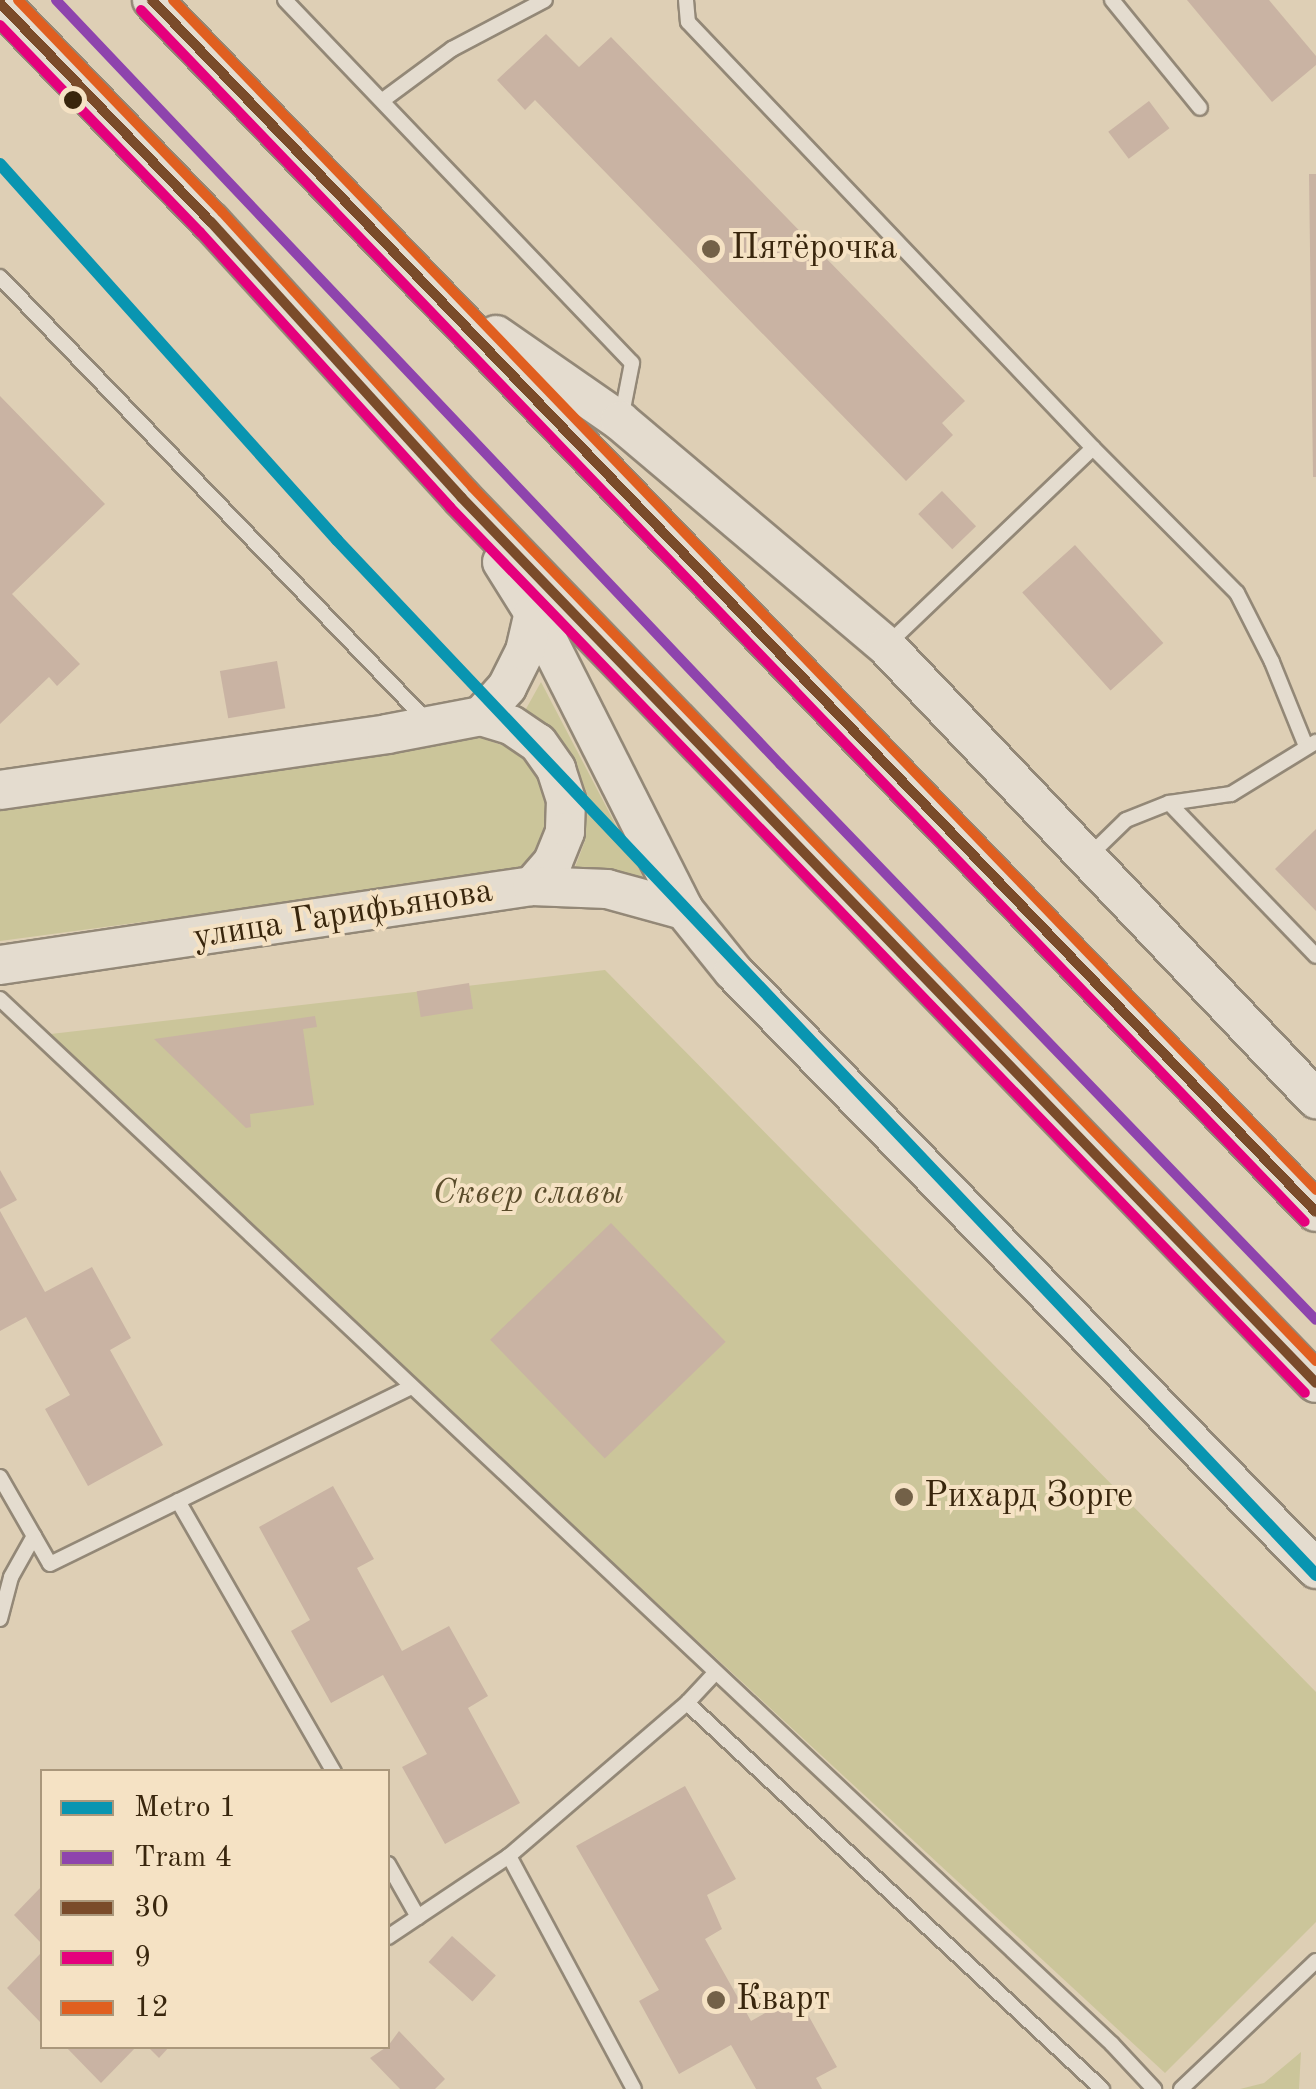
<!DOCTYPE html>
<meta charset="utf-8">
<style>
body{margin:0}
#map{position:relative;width:1316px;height:2089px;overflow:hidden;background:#decfb5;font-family:"Old Standard TT",serif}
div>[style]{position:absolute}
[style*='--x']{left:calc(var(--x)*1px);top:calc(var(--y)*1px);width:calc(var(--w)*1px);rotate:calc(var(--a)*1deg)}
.green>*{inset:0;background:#cbc59a}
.building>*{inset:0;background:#c9b3a3;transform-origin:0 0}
.roads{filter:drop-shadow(2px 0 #938877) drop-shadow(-2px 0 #938877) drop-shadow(0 2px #938877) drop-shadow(0 -2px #938877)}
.lane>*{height:14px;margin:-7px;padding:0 7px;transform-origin:7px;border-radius:7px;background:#e4dccf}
.secondary>*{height:38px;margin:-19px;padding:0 19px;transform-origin:19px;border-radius:19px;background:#e4dccf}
.bus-1>*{height:10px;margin:-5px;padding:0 5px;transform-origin:5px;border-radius:5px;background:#7a4b2a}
.bus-2>*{height:10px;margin:-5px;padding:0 5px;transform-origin:5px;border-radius:5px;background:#e5007d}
.bus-3>*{height:10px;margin:-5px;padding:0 5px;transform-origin:5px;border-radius:5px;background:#e05f20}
.tram-1>*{height:10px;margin:-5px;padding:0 5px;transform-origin:5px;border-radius:5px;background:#8e44ad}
.metro-1>*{height:12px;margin:-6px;padding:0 6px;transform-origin:6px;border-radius:6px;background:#0995b1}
.dots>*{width:28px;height:28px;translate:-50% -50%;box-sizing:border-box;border:5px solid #f5e2c4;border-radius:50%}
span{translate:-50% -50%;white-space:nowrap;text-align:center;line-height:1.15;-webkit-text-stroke:8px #f5e2c4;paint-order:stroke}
.poi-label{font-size:35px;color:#39260d}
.left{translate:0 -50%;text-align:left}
.street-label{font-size:35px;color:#39260d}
.park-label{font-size:35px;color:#5a4c2b;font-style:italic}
.legend{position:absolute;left:40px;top:1769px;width:350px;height:280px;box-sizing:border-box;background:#f5e2c4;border:2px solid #aa977b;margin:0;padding:12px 18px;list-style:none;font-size:30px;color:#39260d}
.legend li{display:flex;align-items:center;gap:20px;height:50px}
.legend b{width:50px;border:2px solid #aa977b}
</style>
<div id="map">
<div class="green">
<i style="clip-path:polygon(541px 682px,644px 879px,572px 875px,585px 841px,586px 803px,575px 767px,522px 716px)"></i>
<i style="clip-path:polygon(481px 738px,522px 752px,548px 787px,548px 830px,524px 865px,500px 874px,0 941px,0 807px)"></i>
<i style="clip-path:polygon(605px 970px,1316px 1692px,1316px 1922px,1165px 2073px,42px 1035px)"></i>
<i style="clip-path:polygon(1301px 2052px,1299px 2089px,1240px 2089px,1264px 2083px)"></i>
</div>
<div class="building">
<i style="clip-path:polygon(1187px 0,1269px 0,1316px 56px,1316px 65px,1272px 102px)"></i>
<i style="clip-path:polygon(546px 34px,579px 67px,611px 37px,965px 401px,942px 423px,953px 435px,906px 481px,535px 100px,525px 110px,497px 80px)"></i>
<i style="left:1149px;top:101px;width:34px;height:51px;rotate:53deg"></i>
<i style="clip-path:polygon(1309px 174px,1316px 174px,1316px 477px,1313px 477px)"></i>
<i style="clip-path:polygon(0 396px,105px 504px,12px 594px,80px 664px,57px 686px,49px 677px,0 724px)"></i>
<i style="left:942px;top:491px;width:49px;height:33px;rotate:46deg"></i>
<i style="left:1075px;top:545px;width:132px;height:71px;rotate:48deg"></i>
<i style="left:277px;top:661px;width:48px;height:58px;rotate:80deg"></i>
<i style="clip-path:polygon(1316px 829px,1316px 911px,1275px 869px)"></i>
<i style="left:469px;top:983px;width:26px;height:53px;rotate:81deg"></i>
<i style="clip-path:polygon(315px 1016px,317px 1027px,303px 1029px,314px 1105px,250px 1114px,251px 1127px,246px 1128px,154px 1039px)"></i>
<i style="clip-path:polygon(0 1170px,17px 1200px,0 1209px)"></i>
<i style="clip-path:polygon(0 1211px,45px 1292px,92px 1267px,131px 1338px,110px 1350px,163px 1445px,88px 1486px,45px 1409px,70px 1395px,26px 1317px,0 1331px)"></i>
<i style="left:611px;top:1223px;width:165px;height:168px;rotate:46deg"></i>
<i style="clip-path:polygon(333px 1486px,374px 1559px,357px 1568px,402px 1651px,449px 1626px,488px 1696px,468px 1708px,520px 1803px,445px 1844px,402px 1767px,427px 1754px,383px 1675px,331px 1703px,291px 1631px,310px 1620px,259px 1527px)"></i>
<i style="clip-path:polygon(685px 1786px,736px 1879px,707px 1895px,722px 1929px,705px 1939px,751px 2021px,797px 1995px,837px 2067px,816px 2078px,822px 2089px,756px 2089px,731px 2045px,679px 2074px,639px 2001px,659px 1990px,576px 1846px)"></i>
<i style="clip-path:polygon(42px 1886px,42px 1944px,14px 1915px)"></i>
<i style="left:452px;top:1936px;width:59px;height:35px;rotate:42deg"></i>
<i style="clip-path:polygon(42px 1952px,42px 2024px,7px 1988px)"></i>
<i style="clip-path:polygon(399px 2031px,445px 2079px,435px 2089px,400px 2089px,370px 2058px,388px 2046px)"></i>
<i style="clip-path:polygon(65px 2046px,137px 2046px,101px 2083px)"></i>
<i style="clip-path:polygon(147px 2046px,170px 2046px,159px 2058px)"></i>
</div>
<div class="roads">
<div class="lane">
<i style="--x:285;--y:0;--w:502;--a:46.29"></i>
<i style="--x:632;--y:363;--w:57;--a:101.1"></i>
<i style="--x:686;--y:0;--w:22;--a:85"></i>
<i style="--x:688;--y:22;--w:588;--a:46.45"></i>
<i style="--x:1093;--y:448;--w:285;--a:136.3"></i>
<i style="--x:1112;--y:0;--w:139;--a:50.8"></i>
<i style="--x:383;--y:100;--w:86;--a:-36.5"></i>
<i style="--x:452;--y:49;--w:105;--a:-27.8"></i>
<i style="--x:0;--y:277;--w:615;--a:46.12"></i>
<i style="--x:1093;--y:448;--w:204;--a:45.2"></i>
<i style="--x:1237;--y:593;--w:77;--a:63.1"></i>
<i style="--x:1272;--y:662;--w:91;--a:68"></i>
<i style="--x:1169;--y:803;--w:212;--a:46.1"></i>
<i style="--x:1090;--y:855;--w:50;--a:-44.2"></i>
<i style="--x:1126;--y:820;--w:46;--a:-21.6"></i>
<i style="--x:1169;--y:803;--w:63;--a:-8.3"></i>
<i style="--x:1231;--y:794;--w:100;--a:-31.5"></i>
<i style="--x:0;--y:999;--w:1526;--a:43.22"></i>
<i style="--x:1112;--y:2044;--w:62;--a:47"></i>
<i style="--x:0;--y:1477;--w:100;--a:60.1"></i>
<i style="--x:50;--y:1564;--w:402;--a:-26.1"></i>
<i style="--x:178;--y:1501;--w:313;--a:60.1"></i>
<i style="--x:0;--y:1619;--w:43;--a:-75.3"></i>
<i style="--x:11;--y:1577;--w:47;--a:-60.7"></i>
<i style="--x:715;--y:1673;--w:41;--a:133"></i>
<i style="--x:687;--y:1703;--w:567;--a:42.93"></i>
<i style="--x:509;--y:1856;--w:235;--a:-40.7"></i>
<i style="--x:388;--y:1864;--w:61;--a:60.5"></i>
<i style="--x:388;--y:1937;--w:146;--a:-33.8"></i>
<i style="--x:509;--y:1856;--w:264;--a:61.8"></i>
<i style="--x:1181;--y:2089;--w:186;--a:-43.5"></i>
</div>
<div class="secondary">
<i style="--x:152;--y:0;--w:1680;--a:46.16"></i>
<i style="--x:0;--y:3;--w:304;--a:46.1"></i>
<i style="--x:211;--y:222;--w:372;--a:47.7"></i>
<i style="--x:461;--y:497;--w:1231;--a:46.02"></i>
<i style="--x:496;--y:335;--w:151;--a:34.7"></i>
<i style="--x:620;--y:421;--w:348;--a:40.2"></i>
<i style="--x:886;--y:646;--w:625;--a:46.49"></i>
<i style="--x:502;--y:562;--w:60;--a:57.9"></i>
<i style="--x:534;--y:613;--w:333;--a:63.2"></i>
<i style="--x:684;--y:910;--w:78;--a:51.2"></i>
<i style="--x:733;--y:971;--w:835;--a:45.73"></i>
<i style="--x:481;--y:716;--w:31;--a:17"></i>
<i style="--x:511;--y:725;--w:32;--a:34"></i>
<i style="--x:538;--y:743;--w:32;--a:55"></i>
<i style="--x:556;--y:769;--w:33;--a:72"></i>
<i style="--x:566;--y:800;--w:32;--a:92"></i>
<i style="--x:565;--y:832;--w:32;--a:112"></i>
<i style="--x:553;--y:862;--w:32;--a:131"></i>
<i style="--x:0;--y:790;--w:391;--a:-8.2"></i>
<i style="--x:387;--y:734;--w:96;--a:-10.8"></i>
<i style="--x:481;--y:716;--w:39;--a:-48"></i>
<i style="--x:507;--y:687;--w:40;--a:-63.4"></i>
<i style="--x:525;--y:651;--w:39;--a:-77"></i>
<i style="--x:0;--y:965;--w:538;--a:-8.45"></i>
<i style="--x:532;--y:886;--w:75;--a:2.3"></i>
<i style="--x:607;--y:889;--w:80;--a:15.3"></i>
</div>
</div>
<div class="bus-1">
<i style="--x:152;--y:0;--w:1680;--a:46.16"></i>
<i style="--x:0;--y:3;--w:304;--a:46.1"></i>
<i style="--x:211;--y:222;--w:372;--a:47.7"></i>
<i style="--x:461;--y:497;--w:1231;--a:46.02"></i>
</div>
<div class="bus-2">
<i style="--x:141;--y:10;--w:1680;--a:46.16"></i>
<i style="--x:0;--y:25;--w:288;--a:46"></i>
<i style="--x:200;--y:232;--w:372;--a:47.7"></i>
<i style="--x:450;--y:507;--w:1231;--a:46.02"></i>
</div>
<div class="bus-3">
<i style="--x:18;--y:0;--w:294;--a:46.1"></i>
<i style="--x:222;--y:212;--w:372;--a:47.7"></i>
<i style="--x:472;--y:487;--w:1215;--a:46"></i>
<i style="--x:173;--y:0;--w:1650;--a:46.15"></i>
</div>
<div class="tram-1">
<i style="--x:56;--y:0;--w:1053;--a:46.54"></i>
<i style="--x:780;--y:764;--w:772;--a:46.05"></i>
</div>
<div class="metro-1">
<i style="--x:0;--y:164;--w:505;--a:48.13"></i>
<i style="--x:337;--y:540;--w:1425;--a:46.59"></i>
</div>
<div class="dots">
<i style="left:73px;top:100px;background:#39260d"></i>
<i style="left:711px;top:249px;background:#736148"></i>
<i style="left:904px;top:1497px;background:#736148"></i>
<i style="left:716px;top:2000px;background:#736148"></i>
</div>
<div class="poi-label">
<span class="left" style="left:731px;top:249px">Пятёрочка</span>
<span class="left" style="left:924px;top:1497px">Рихард Зорге</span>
<span class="left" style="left:736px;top:2000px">Кварт</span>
</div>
<div class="street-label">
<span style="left:343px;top:915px;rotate:-9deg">улица Гарифьянова</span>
</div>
<div class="park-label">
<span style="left:528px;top:1194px">Сквер славы</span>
</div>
<ul class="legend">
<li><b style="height:12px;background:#0995b1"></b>Metro 1</li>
<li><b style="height:12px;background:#8e44ad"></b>Tram 4</li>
<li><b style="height:12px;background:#7a4b2a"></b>30</li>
<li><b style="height:12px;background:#e5007d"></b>9</li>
<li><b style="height:12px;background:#e05f20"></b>12</li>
</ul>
</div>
